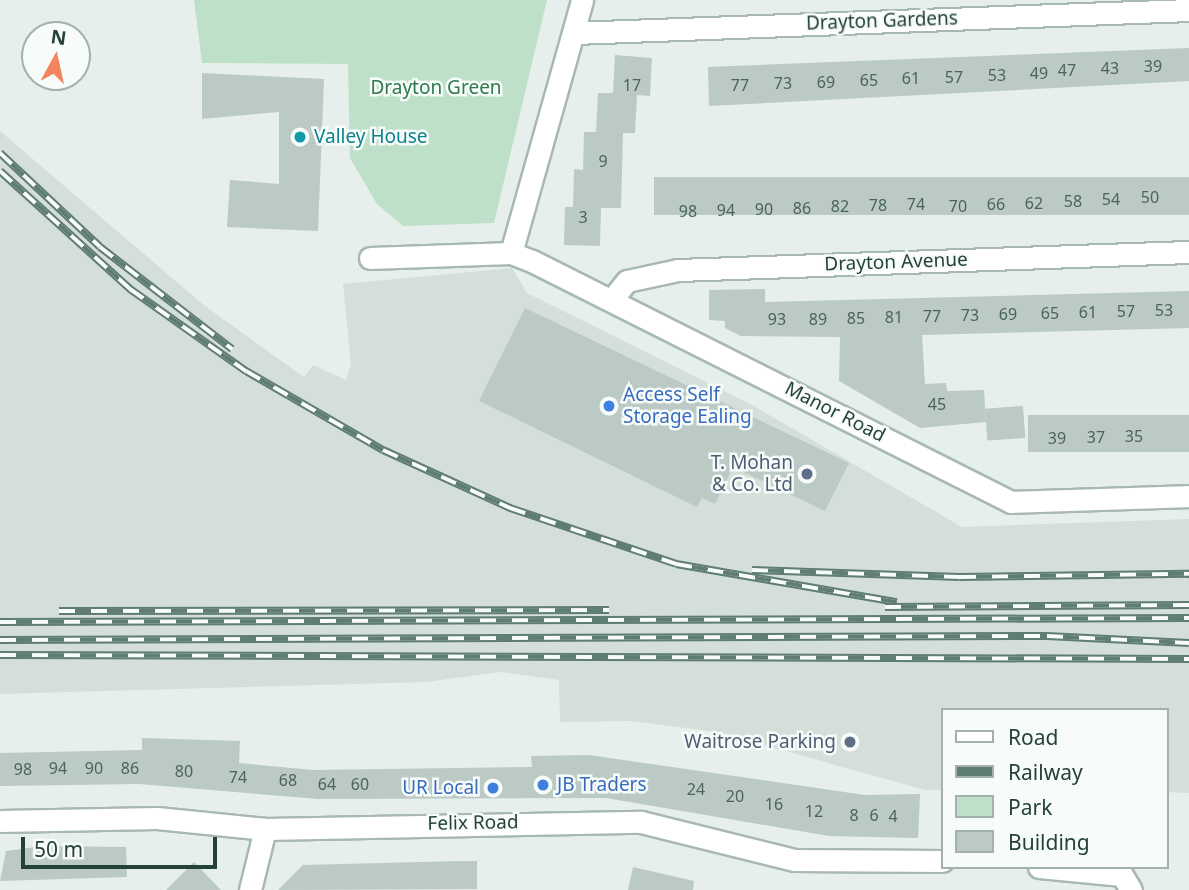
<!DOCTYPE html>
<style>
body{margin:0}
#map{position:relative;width:1189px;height:890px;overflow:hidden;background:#e6efeb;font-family:"Noto Sans",sans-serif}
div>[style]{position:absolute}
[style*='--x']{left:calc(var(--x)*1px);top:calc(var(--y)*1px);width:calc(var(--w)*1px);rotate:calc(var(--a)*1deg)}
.built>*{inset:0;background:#d4dfda}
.green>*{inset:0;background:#bfe0c8}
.building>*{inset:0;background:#bbcac4;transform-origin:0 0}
.roads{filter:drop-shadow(2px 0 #a8b8b2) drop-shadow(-2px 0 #a8b8b2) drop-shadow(0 2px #a8b8b2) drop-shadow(0 -2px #a8b8b2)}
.minor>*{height:21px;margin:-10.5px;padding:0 10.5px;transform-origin:10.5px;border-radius:10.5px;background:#fff}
.rail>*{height:8px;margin-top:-4px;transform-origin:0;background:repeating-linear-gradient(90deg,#f7fbf9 0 16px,#5f7d75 0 32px);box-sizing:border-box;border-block:2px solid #5f7d75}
.dots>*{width:19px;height:19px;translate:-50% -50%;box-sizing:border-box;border:4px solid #f7fbf9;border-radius:50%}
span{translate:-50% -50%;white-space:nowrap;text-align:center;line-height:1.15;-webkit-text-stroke:5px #f7fbf9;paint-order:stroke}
.number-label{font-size:16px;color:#4a645c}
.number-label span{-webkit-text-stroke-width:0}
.street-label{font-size:19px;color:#24423a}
.park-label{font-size:19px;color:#2d7a4b}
.culture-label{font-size:19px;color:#0d838f}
.left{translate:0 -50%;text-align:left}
.shop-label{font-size:19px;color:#366cbe}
.right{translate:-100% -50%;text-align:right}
.service-label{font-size:19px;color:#4e5e75}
.legend{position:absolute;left:941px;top:708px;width:228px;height:161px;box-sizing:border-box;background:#f7fbf9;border:2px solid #a3b1ad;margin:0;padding:9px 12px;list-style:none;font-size:21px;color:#24423a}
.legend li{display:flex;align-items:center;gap:14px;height:35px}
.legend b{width:35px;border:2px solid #a3b1ad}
.north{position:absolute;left:21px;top:21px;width:70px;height:70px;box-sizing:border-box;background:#f7fbf9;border:2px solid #a3b1ad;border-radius:50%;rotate:8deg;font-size:19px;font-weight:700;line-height:28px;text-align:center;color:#24423a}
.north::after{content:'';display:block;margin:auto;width:24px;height:32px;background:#f4845f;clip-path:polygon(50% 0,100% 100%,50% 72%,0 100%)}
.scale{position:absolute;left:21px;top:837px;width:196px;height:32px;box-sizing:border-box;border:4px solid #24423a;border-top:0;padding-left:9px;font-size:21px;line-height:24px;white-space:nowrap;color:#24423a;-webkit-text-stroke:5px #f7fbf9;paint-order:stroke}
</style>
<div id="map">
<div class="built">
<i style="clip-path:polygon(0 131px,205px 306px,304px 377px,313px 365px,346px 380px,351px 364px,343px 284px,512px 268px,527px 293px,752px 405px,962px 527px,1189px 519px,1189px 793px,1166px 792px,1166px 710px,942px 710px,942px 790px,925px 790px,717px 732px,631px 721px,560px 722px,559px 680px,500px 672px,426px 682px,0 694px)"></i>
</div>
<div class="green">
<i style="clip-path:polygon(194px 0,547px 0,494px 223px,403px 226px,377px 204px,350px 158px,348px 64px,202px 63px)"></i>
</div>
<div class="building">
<i style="clip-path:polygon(1189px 48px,1189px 81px,709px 106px,708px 67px)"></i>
<i style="clip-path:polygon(615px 55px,652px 58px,650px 96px,637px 95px,635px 133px,623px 133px,621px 208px,601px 208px,600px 246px,564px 245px,565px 207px,573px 207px,574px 169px,583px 170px,584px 132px,596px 132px,598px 93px,613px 93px)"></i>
<i style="clip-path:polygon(202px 73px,324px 79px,318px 231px,227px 227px,230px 180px,279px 184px,279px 112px,202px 119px)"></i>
<i style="left:1189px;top:177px;width:38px;height:535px;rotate:90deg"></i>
<i style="clip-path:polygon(765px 289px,765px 302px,1189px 291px,1189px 328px,922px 335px,925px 384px,946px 383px,947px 391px,984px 390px,986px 422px,920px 428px,839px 381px,840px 337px,741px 336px,725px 328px,725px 321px,709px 320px,709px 290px)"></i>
<i style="clip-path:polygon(525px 308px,849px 463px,825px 511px,733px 467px,715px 504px,702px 498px,697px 507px,479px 401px)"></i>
<i style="left:1023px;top:406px;width:32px;height:38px;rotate:86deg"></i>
<i style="left:1189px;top:415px;width:37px;height:161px;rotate:90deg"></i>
<i style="clip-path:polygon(142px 738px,240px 741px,239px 763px,313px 770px,532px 767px,531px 756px,589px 755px,865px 795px,920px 794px,918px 838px,829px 836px,606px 798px,318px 799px,139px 784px,0 786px,0 753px,142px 750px)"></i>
<i style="clip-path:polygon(43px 846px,126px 847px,127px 877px,0 881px,6px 851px)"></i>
<i style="clip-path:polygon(460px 861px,477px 861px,477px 889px,278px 890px,303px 865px)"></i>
<i style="clip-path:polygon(194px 862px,221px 890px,166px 890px)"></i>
<i style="clip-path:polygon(633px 867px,694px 881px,693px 890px,628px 890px)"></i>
</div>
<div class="roads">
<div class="minor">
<i style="--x:574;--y:33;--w:615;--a:-2.14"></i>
<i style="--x:511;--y:253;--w:263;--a:-74.3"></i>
<i style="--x:370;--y:258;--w:141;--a:-2"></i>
<i style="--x:511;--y:253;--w:22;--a:21"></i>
<i style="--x:532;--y:261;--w:536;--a:26.71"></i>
<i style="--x:1011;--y:502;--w:178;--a:-1.9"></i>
<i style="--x:613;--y:298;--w:22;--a:-51"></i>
<i style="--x:627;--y:281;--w:52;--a:-12.2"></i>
<i style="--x:678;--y:270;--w:511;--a:-2.02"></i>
<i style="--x:0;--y:821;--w:157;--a:-1.1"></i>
<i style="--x:157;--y:818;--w:109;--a:5.8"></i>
<i style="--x:265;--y:829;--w:376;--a:-1.1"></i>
<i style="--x:641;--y:822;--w:158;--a:13.9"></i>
<i style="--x:794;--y:860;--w:148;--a:0.4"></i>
<i style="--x:1039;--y:867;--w:83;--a:5.5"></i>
<i style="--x:1122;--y:875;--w:17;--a:59"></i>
<i style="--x:250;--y:890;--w:63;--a:-76.2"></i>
</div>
</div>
<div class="rail">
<i style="--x:0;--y:153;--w:137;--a:43.2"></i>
<i style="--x:100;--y:247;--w:167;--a:37.7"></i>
<i style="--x:0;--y:171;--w:176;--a:42.2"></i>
<i style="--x:130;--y:289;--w:142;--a:35.3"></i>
<i style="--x:246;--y:371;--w:158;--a:30"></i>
<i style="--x:383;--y:450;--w:140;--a:24.5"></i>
<i style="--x:510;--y:508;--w:175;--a:18.6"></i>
<i style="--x:676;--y:564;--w:224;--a:9.8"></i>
<i style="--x:752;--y:570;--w:208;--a:1.9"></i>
<i style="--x:960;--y:577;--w:229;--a:-0.8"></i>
<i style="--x:885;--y:607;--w:304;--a:-0.4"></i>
<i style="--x:59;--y:611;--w:550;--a:-0.1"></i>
<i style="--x:0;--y:622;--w:1189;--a:-0.19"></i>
<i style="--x:0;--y:640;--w:1047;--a:-0.22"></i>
<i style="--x:1047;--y:636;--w:142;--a:2.8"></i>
<i style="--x:0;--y:655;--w:1189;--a:0.19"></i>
</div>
<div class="dots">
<i style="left:300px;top:137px;background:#0f9aa8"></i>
<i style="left:609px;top:406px;background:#3f7fe0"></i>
<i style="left:807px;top:474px;background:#5c6f8a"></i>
<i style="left:850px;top:742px;background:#5c6f8a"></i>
<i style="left:543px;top:785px;background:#3f7fe0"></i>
<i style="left:493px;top:788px;background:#3f7fe0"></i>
</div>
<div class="number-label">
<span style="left:1153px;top:66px">39</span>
<span style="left:1110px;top:68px">43</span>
<span style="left:1067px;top:70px">47</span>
<span style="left:1039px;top:73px">49</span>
<span style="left:997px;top:75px">53</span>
<span style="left:954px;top:77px">57</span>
<span style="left:911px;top:78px">61</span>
<span style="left:869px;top:80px">65</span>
<span style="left:826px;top:82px">69</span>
<span style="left:783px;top:83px">73</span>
<span style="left:632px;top:85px">17</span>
<span style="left:740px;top:85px">77</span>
<span style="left:603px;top:161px">9</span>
<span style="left:1150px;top:197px">50</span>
<span style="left:1111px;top:199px">54</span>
<span style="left:1073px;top:201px">58</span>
<span style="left:1034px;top:203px">62</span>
<span style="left:916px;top:204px">74</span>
<span style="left:996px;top:204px">66</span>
<span style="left:878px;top:205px">78</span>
<span style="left:840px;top:206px">82</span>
<span style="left:958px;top:206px">70</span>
<span style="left:802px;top:208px">86</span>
<span style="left:764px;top:209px">90</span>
<span style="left:726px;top:210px">94</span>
<span style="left:688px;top:211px">98</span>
<span style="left:583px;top:217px">3</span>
<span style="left:1164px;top:310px">53</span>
<span style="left:1126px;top:311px">57</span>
<span style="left:1088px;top:312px">61</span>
<span style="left:1050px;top:313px">65</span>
<span style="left:1008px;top:314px">69</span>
<span style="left:970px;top:315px">73</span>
<span style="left:932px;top:316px">77</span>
<span style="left:894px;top:317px">81</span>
<span style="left:856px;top:318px">85</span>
<span style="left:777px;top:319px">93</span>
<span style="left:818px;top:319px">89</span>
<span style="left:937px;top:404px">45</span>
<span style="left:1134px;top:436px">35</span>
<span style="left:1096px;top:437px">37</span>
<span style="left:1057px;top:438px">39</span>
<span style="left:58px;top:768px">94</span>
<span style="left:94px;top:768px">90</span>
<span style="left:130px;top:768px">86</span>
<span style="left:23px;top:769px">98</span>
<span style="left:184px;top:771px">80</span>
<span style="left:238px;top:777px">74</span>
<span style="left:288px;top:780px">68</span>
<span style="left:327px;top:784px">64</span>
<span style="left:360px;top:784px">60</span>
<span style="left:696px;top:789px">24</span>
<span style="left:735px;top:796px">20</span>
<span style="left:774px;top:804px">16</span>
<span style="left:814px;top:811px">12</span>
<span style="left:854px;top:815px">8</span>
<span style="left:874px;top:815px">6</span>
<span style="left:893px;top:816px">4</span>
</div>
<div class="street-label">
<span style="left:882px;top:21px;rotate:-2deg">Drayton Gardens</span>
<span style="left:896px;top:262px;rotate:-2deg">Drayton Avenue</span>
<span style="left:835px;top:412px;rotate:27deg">Manor Road</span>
<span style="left:473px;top:823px;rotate:-1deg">Felix Road</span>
</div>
<div class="park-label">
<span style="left:436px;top:88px">Drayton Green</span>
</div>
<div class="culture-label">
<span class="left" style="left:314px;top:137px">Valley House</span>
</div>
<div class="shop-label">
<span class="left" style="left:623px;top:406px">Access Self<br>Storage Ealing</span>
<span class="left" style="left:557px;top:785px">JB Traders</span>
<span class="right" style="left:479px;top:788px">UR Local</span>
</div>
<div class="service-label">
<span class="right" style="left:793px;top:474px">T. Mohan<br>&amp; Co. Ltd</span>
<span class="right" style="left:836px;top:742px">Waitrose Parking</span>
</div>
<ul class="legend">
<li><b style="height:9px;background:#fff"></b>Road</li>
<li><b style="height:9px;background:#5f7d75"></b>Railway</li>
<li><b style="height:19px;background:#bfe0c8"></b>Park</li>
<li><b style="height:19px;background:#bbcac4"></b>Building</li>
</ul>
<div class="north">N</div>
<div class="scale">50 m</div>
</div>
